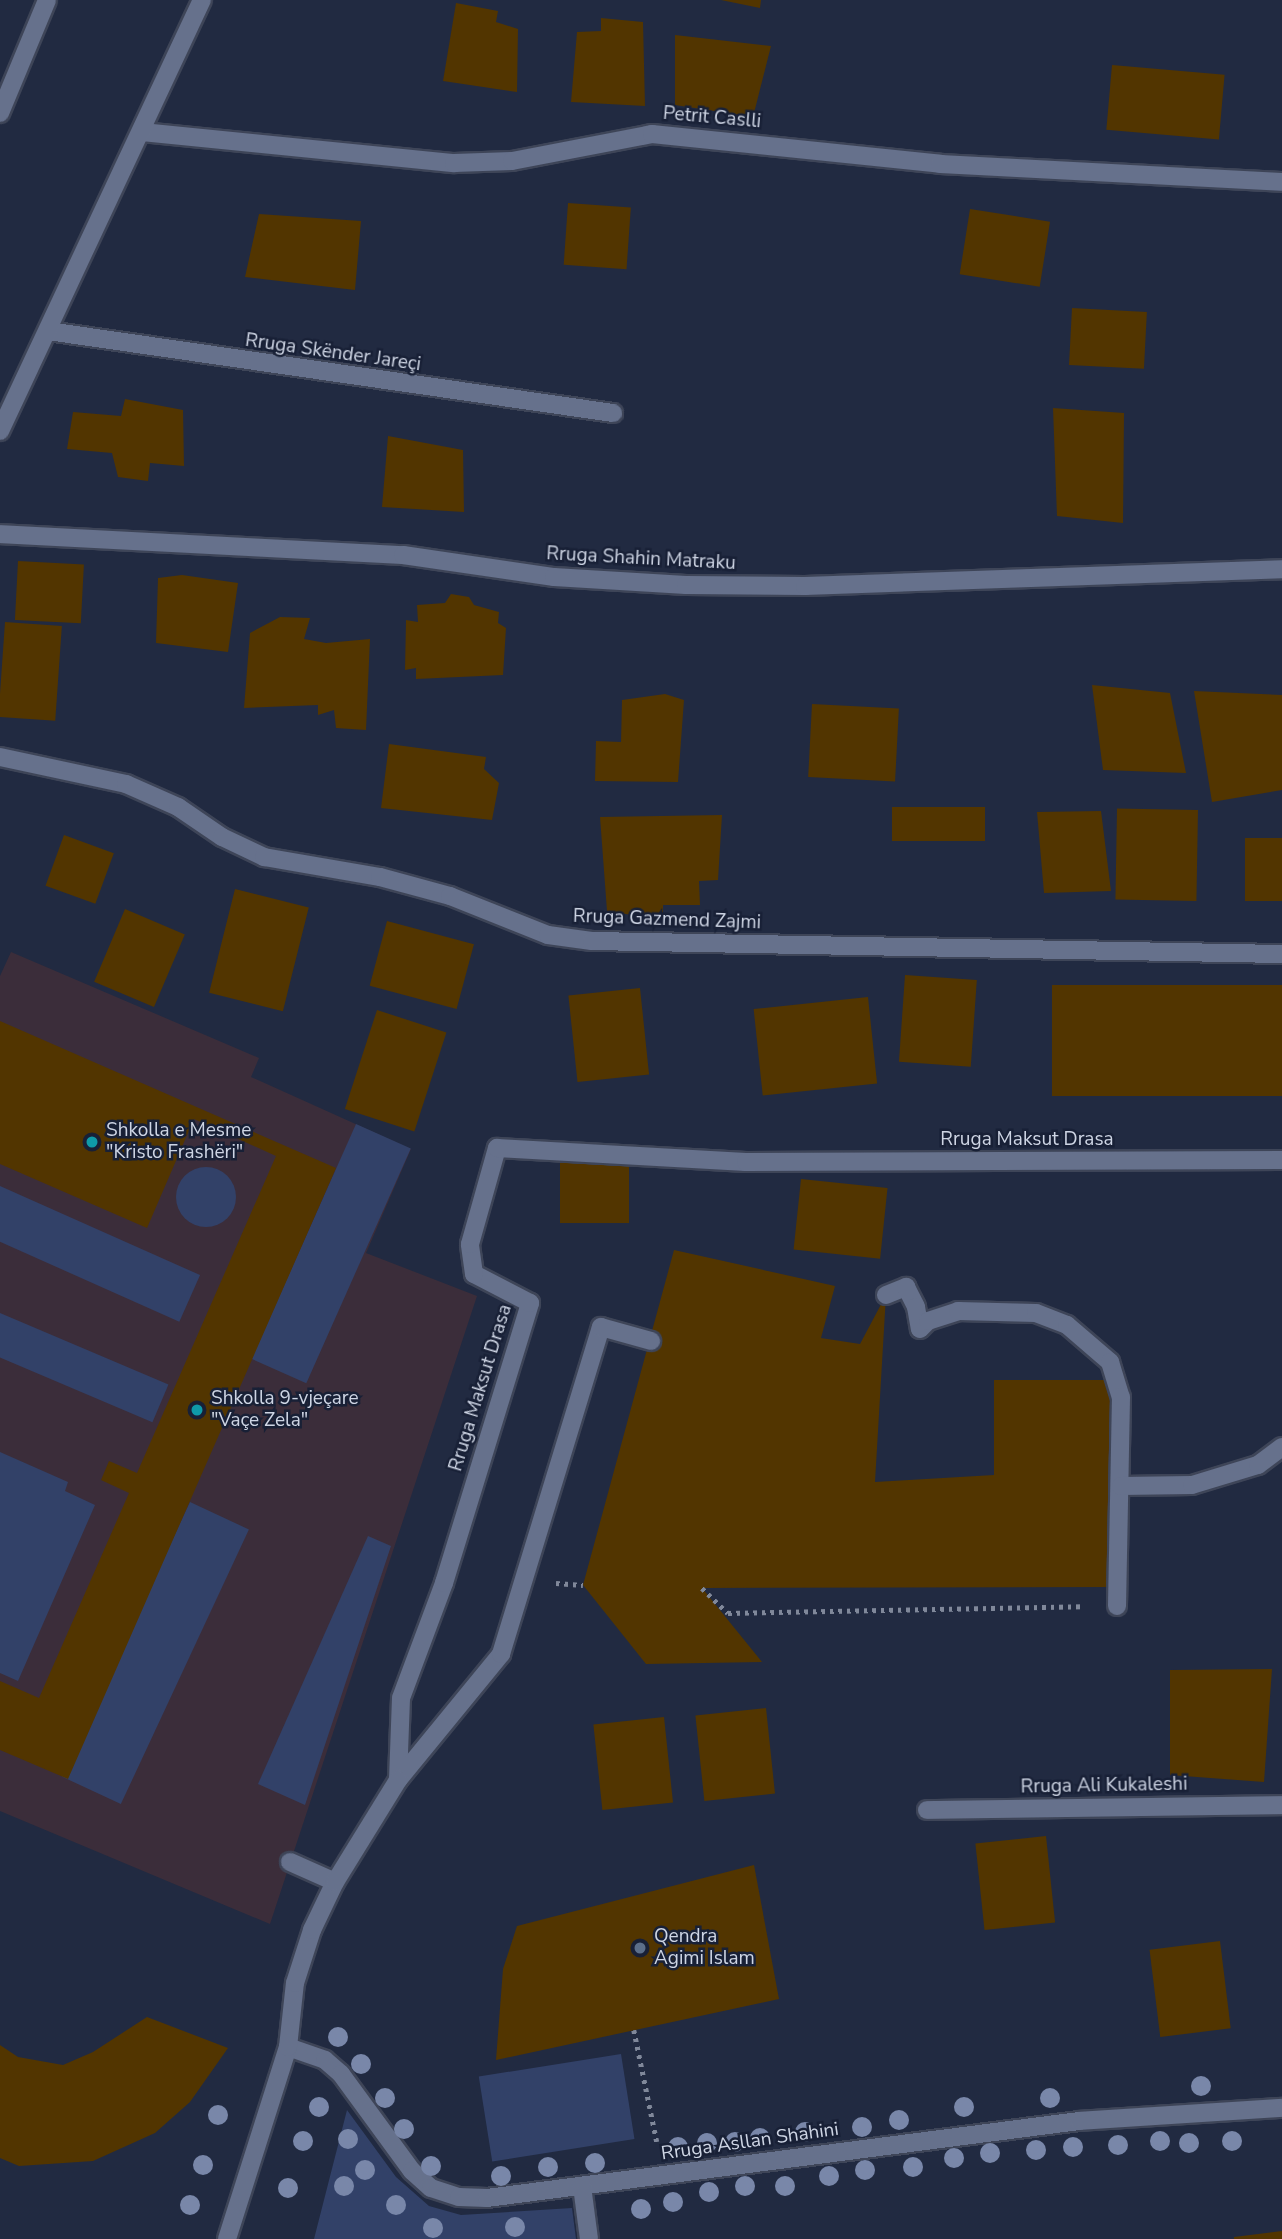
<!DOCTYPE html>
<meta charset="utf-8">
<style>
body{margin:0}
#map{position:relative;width:1282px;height:2239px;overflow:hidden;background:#212a41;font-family:"Nunito Sans",sans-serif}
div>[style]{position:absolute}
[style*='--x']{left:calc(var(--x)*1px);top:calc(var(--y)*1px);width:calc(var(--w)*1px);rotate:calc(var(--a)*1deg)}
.education>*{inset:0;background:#3b2d3a}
.green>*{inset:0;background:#324168;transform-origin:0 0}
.round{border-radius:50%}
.building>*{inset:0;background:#523500;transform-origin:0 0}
.path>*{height:4.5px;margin-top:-2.25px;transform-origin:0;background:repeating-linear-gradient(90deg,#80889a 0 3.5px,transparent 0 8.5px)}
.roads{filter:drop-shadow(2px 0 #3e4558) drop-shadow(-2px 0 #3e4558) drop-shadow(0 2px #3e4558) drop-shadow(0 -2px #3e4558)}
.lane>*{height:18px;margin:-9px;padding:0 9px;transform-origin:9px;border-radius:9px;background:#66718c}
.street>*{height:18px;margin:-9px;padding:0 9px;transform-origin:9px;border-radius:9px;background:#66718c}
.trees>*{width:20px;height:20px;margin:-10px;border-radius:50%;background:#7987a9}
.dots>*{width:19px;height:19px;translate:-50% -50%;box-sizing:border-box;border:4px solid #182036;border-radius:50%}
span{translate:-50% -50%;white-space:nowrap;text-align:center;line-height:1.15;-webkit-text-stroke:5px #182036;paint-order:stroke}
.street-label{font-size:19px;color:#ced5e4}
.poi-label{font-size:19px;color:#ced5e4}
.left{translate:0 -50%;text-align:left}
</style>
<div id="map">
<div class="education">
<i style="clip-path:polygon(11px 952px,259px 1058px,251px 1077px,411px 1149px,366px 1253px,477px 1296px,270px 1924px,0 1811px,0 976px)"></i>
</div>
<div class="green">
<i style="left:356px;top:1124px;width:60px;height:257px;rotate:24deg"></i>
<i class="round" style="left:176px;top:1167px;width:60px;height:60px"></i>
<i style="left:0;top:1186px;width:219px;height:51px;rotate:24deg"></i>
<i style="left:0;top:1313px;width:183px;height:41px;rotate:23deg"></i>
<i style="clip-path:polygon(0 1452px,68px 1482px,65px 1491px,95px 1505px,18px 1681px,0 1673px)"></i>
<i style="left:190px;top:1502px;width:65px;height:303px;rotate:25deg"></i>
<i style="clip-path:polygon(368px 1536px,391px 1546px,305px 1805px,258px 1784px)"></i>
<i style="left:621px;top:2054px;width:86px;height:144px;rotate:81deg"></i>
<i style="clip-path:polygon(347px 2110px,396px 2177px,429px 2206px,461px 2215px,572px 2208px,576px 2239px,314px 2239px)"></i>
</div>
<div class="building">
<i style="clip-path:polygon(721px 0,761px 0,760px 8px)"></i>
<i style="clip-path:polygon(456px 3px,498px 11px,496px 22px,518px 29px,517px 92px,443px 81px)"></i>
<i style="clip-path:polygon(601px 18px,643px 22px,645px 106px,571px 102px,577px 32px,601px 31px)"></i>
<i style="clip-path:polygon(675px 35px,771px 46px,753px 117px,675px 105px)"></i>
<i style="left:1112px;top:65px;width:113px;height:65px;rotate:5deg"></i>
<i style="left:568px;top:203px;width:63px;height:62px;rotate:4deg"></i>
<i style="left:970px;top:209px;width:81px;height:66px;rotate:9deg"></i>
<i style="clip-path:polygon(259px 214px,361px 221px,355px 290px,245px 277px)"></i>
<i style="left:1072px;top:308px;width:75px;height:57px;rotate:3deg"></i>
<i style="clip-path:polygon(125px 399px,183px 410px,184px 466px,150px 463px,148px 481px,118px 477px,112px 453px,67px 449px,73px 412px,121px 416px)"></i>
<i style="clip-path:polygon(1053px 408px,1124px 413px,1123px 523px,1057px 516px)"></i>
<i style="clip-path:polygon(388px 436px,463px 450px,464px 512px,382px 507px)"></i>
<i style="left:18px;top:561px;width:66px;height:59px;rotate:3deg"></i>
<i style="clip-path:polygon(182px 575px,238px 583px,228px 652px,156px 643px,158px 578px)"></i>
<i style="clip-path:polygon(451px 594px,469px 597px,474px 605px,499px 612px,498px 623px,506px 628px,503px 675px,416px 679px,416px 668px,405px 670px,406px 620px,418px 622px,417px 605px,445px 603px)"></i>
<i style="clip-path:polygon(280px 617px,310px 618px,304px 639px,326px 643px,370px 639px,366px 730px,336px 728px,334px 710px,318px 715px,318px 705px,244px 708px,250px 633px)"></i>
<i style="left:5px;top:622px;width:57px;height:95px;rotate:4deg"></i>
<i style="clip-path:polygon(1092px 685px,1170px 693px,1186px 773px,1103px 770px)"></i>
<i style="clip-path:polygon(1194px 691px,1282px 695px,1282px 790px,1212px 802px)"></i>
<i style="clip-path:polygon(665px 694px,684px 700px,678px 782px,595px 781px,596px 741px,621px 742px,622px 700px)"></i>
<i style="left:812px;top:704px;width:87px;height:73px;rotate:3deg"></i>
<i style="clip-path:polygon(389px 744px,486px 757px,484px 769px,499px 783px,492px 820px,381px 808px)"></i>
<i style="left:985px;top:807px;width:34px;height:93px;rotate:90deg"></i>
<i style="left:1198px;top:810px;width:91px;height:81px;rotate:91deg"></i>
<i style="clip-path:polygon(1101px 811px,1111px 891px,1044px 893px,1037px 812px)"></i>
<i style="clip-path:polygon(722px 815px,718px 880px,699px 881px,700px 905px,663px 905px,663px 920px,607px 911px,600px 817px)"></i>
<i style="left:64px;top:835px;width:53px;height:54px;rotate:20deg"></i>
<i style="left:1282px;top:838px;width:63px;height:37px;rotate:90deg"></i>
<i style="left:235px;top:889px;width:76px;height:107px;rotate:14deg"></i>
<i style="left:125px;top:909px;width:65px;height:79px;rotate:23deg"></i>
<i style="left:387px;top:921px;width:90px;height:67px;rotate:15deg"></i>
<i style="left:905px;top:975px;width:72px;height:87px;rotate:4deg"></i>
<i style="left:1282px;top:985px;width:111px;height:230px;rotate:90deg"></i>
<i style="left:640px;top:988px;width:87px;height:72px;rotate:84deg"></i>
<i style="left:868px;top:997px;width:87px;height:115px;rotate:84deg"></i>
<i style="left:377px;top:1010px;width:73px;height:104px;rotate:18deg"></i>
<i style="clip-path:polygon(0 1021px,336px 1168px,68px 1779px,0 1750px,0 1681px,39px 1698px,129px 1493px,101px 1480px,109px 1461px,137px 1473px,276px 1156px,194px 1119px,147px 1228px,0 1164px)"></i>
<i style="left:560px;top:1160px;width:69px;height:63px"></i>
<i style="left:801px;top:1179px;width:87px;height:71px;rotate:6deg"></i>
<i style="clip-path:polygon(674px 1250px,835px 1286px,821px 1338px,860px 1344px,886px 1295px,875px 1482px,994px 1475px,994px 1380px,1116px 1380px,1120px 1587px,702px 1588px,762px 1662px,646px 1664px,583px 1585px)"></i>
<i style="clip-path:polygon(1272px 1669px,1264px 1782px,1170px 1775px,1170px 1670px)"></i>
<i style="left:766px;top:1708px;width:86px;height:71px;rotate:84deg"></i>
<i style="left:664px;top:1717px;width:86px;height:71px;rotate:84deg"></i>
<i style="left:1046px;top:1836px;width:87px;height:71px;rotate:84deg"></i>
<i style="clip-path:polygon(754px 1865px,779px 1999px,496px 2060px,503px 1969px,517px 1926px)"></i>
<i style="left:1220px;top:1941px;width:88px;height:71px;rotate:83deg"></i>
<i style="clip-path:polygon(147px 2017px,228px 2048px,190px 2102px,155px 2133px,93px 2161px,19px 2166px,0 2158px,0 2045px,18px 2057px,63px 2065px,93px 2052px)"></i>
<i style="clip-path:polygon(1282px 2231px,1282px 2239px,1234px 2239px,1234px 2237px)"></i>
</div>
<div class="path">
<i style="--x:556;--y:1583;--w:27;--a:4"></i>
<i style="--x:702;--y:1588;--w:36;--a:44"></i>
<i style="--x:728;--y:1613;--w:356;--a:-1.1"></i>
<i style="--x:634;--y:2030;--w:114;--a:78.4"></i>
</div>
<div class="roads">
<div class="lane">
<i style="--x:886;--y:1295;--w:22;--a:-22"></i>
<i style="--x:906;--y:1287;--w:22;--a:63"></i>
<i style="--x:916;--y:1307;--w:22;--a:80"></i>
<i style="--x:920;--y:1329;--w:11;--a:-45"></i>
<i style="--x:928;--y:1321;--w:32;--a:-18"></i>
<i style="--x:958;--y:1311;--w:78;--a:1.5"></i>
<i style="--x:1036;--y:1313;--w:33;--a:21"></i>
<i style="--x:1067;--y:1325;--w:57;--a:40.7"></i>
<i style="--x:1110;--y:1362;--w:37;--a:73"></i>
<i style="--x:1121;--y:1397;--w:209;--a:91.1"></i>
<i style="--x:1121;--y:1486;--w:71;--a:-0.8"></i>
<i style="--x:1192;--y:1485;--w:69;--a:-16.9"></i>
<i style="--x:1258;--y:1465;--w:30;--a:-37"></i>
<i style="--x:398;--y:1780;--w:82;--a:-87.9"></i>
<i style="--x:401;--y:1698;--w:123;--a:-69.5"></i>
<i style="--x:444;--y:1583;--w:293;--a:-72.9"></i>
<i style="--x:530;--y:1303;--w:63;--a:-152.6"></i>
<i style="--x:474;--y:1274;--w:30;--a:-98"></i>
<i style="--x:470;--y:1244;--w:100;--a:-74.3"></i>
<i style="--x:497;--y:1148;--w:249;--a:3.2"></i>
<i style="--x:746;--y:1162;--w:536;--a:-0.21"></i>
<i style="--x:398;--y:1780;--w:163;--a:-50.7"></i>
<i style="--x:501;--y:1654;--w:342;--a:-73"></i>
<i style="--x:601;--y:1327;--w:52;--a:15.6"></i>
<i style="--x:290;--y:1862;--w:49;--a:24"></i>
</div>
<div class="street">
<i style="--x:0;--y:113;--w:122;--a:-67.4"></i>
<i style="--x:142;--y:132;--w:314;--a:5.7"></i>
<i style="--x:454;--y:163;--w:58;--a:-2"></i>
<i style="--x:512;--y:161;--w:143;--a:-10.9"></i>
<i style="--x:652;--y:134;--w:290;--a:5.9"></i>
<i style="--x:940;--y:164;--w:342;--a:3"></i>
<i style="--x:48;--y:331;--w:571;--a:8.26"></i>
<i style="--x:0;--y:431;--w:476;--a:-64.9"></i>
<i style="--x:0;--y:534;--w:404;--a:3"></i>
<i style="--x:403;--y:555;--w:153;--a:8.3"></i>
<i style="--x:554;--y:577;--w:132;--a:3.5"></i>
<i style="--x:686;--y:585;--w:119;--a:0.5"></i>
<i style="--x:805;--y:586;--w:477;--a:-2"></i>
<i style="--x:0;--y:757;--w:129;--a:12.1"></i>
<i style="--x:126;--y:784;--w:57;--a:23.9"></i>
<i style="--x:178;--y:807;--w:53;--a:34.3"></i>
<i style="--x:222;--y:837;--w:47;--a:25.5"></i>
<i style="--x:264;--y:857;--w:118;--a:9.8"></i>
<i style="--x:380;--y:877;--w:73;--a:15.2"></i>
<i style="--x:450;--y:896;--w:105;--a:21.7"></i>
<i style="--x:548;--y:935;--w:44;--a:7.8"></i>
<i style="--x:592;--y:941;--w:690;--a:1.08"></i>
<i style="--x:927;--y:1810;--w:355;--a:-0.8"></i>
<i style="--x:288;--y:2047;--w:39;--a:19"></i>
<i style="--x:325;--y:2060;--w:21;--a:41"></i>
<i style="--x:341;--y:2074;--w:120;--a:53.8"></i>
<i style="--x:412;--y:2171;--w:25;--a:42"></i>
<i style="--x:431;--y:2188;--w:29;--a:18"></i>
<i style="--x:459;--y:2197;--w:28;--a:2"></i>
<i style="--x:487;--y:2198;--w:597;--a:-7.41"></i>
<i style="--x:1079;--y:2121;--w:203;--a:-3.7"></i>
<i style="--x:582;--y:2186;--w:53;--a:82.5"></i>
<i style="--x:227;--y:2239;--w:201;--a:-72.4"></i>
<i style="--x:288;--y:2047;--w:64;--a:-83.8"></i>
<i style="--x:295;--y:1983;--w:56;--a:-72.2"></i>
<i style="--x:312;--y:1930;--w:53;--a:-64.4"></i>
<i style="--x:335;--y:1882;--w:120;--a:-58.3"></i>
</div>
</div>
<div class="trees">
<i style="left:338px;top:2037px"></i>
<i style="left:361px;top:2064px"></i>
<i style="left:1201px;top:2086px"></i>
<i style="left:385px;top:2098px"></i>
<i style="left:1050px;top:2098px"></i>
<i style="left:319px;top:2107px"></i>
<i style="left:964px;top:2107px"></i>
<i style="left:218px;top:2115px"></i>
<i style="left:899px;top:2120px"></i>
<i style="left:862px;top:2127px"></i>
<i style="left:404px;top:2129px"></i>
<i style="left:805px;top:2132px"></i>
<i style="left:760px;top:2138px"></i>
<i style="left:348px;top:2139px"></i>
<i style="left:303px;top:2141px"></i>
<i style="left:1160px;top:2141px"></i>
<i style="left:1232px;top:2141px"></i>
<i style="left:735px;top:2142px"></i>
<i style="left:707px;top:2143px"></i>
<i style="left:1189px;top:2143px"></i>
<i style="left:1118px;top:2145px"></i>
<i style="left:678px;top:2147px"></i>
<i style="left:1073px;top:2147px"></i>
<i style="left:1036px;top:2150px"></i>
<i style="left:990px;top:2153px"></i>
<i style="left:954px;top:2158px"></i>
<i style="left:595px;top:2163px"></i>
<i style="left:203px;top:2165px"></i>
<i style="left:431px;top:2166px"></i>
<i style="left:548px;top:2167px"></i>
<i style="left:913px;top:2167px"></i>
<i style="left:365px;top:2170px"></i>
<i style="left:865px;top:2170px"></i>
<i style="left:501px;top:2176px"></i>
<i style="left:829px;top:2176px"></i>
<i style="left:344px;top:2186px"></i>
<i style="left:745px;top:2186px"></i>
<i style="left:785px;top:2186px"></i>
<i style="left:288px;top:2188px"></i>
<i style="left:709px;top:2192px"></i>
<i style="left:673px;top:2202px"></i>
<i style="left:190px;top:2205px"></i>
<i style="left:396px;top:2205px"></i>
<i style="left:641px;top:2209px"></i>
<i style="left:515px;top:2227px"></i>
<i style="left:433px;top:2228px"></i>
</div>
<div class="dots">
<i style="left:92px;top:1142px;background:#0f9aa8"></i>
<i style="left:197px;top:1410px;background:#0f9aa8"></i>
<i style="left:640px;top:1948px;background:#5c6f8a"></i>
</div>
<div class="street-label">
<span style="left:712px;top:118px;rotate:5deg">Petrit Caslli</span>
<span style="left:333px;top:353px;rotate:8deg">Rruga Skënder Jareçi</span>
<span style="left:641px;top:559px;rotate:3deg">Rruga Shahin Matraku</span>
<span style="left:667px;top:920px;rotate:2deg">Rruga Gazmend Zajmi</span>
<span style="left:1027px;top:1140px">Rruga Maksut Drasa</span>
<span style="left:481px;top:1388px;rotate:-73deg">Rruga Maksut Drasa</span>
<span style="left:1104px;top:1786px;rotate:-1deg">Rruga Ali Kukaleshi</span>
<span style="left:750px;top:2142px;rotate:-8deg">Rruga Asllan Shahini</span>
</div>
<div class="poi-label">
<span class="left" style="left:106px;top:1142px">Shkolla e Mesme<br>"Kristo Frashëri"</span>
<span class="left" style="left:211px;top:1410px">Shkolla 9-vjeçare<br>"Vaçe Zela"</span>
<span class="left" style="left:654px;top:1948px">Qendra<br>Agimi Islam</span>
</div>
</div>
